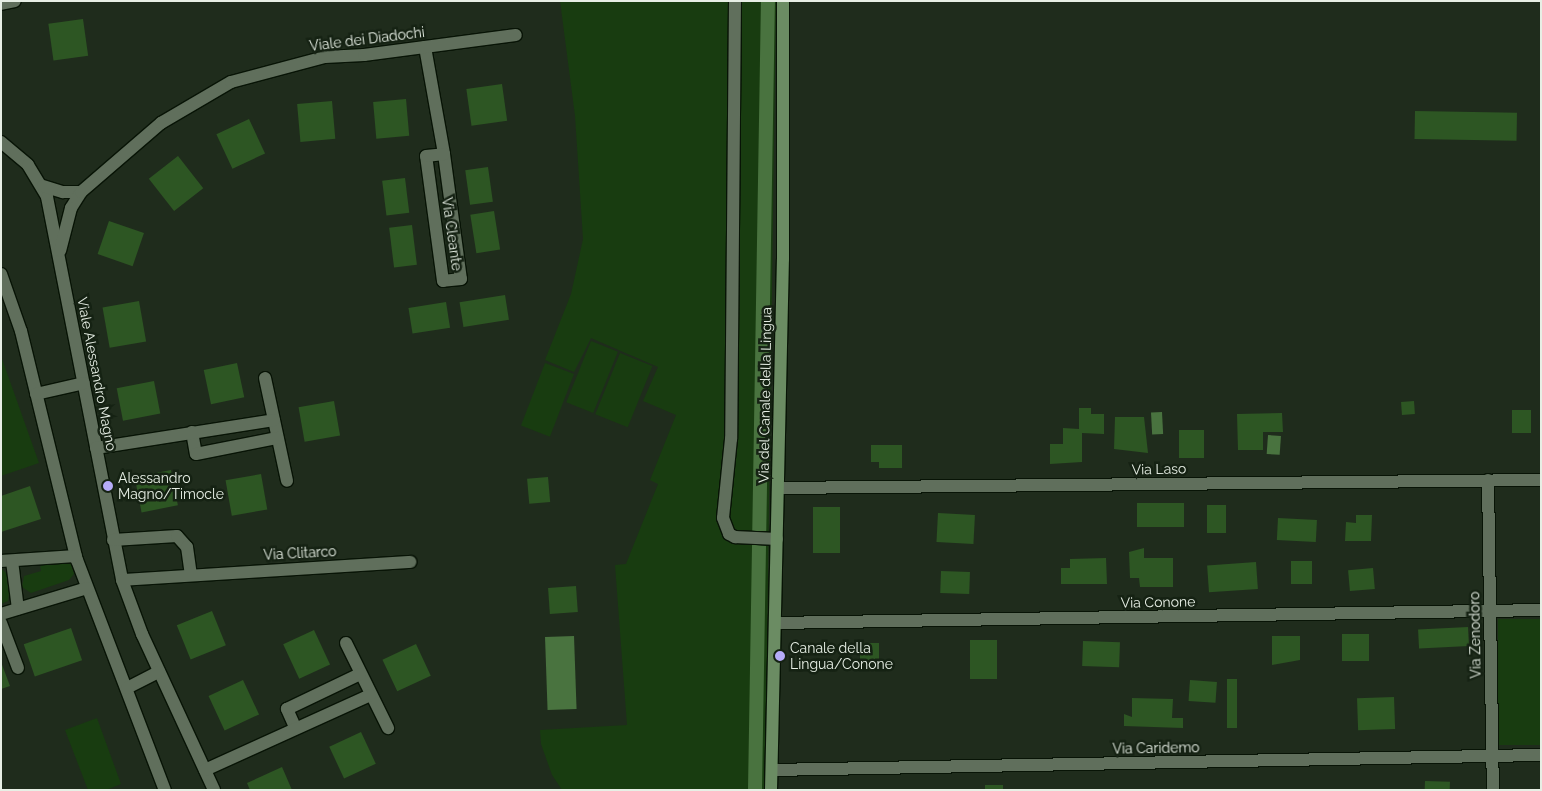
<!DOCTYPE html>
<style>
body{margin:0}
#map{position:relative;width:1542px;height:791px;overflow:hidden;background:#1f2c1c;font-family:Raleway,sans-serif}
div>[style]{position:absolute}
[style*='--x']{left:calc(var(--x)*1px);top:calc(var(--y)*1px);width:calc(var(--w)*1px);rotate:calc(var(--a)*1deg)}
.green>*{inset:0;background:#183c10;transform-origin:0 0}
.water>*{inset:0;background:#49733f;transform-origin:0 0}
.canal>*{height:14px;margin:-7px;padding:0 7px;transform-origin:7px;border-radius:7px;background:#49733f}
.building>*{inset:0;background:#2d5623;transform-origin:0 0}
.roads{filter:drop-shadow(1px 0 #081406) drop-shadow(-1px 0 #081406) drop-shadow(0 1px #081406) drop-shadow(0 -1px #081406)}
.street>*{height:12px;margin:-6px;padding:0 6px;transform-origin:6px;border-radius:6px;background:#606f5c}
.secondary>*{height:12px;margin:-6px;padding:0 6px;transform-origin:6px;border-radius:6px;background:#6b8c63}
.dots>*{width:14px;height:14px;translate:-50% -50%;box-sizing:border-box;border:2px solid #152213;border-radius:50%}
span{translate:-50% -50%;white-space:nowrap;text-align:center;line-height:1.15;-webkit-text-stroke:5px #152213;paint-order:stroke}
.street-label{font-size:14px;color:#e7efe5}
.poi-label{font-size:14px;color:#e7efe5}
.left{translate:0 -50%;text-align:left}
.frame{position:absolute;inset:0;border:2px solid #e7efe5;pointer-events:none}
</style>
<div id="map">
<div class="green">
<i style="clip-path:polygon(560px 1px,776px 1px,765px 790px,562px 790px,552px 775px,541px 744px,540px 730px,627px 725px,615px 565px,626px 564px,658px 484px,650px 480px,676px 415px,643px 401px,658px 367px,591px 338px,574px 372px,545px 360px,571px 294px,583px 239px,575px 116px)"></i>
<i style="left:591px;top:341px;width:29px;height:66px;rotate:22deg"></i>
<i style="left:620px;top:353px;width:35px;height:66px;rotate:22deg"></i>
<i style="clip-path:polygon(1px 356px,39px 463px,1px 476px)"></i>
<i style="left:545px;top:363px;width:31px;height:67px;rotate:21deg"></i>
<i style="clip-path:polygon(71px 562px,74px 574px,69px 580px,31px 593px,22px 587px,24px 576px,41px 571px,40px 564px)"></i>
<i style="clip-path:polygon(1px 568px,7px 574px,9px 592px,8px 601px,1px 604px)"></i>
<i style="left:1498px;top:619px;width:43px;height:126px"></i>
<i style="clip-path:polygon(97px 718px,121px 784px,106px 790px,88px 790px,65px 730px)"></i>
</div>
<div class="water">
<i style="left:1162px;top:412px;width:22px;height:11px;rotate:87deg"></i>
<i style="left:1268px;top:435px;width:13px;height:19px;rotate:4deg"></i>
<i style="left:574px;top:636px;width:73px;height:29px;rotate:88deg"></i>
</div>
<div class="canal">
<i style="--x:755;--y:790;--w:789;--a:-89.06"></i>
</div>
<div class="building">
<i style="left:83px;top:19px;width:37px;height:35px;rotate:82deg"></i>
<i style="left:502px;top:84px;width:37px;height:36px;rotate:82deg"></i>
<i style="left:406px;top:99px;width:37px;height:33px;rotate:85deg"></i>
<i style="left:332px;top:101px;width:38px;height:35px;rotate:85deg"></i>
<i style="left:1415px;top:111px;width:102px;height:28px;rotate:1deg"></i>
<i style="left:249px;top:119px;width:38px;height:36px;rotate:65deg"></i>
<i style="left:178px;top:156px;width:41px;height:37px;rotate:52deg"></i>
<i style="left:488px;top:167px;width:35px;height:23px;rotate:82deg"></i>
<i style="left:405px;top:178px;width:35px;height:23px;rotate:83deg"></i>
<i style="left:494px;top:211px;width:39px;height:24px;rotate:81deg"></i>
<i style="left:109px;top:221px;width:37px;height:35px;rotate:19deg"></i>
<i style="left:412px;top:225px;width:40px;height:23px;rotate:83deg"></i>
<i style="left:505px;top:295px;width:25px;height:46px;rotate:81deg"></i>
<i style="left:139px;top:301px;width:41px;height:37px;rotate:80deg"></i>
<i style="left:446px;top:302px;width:26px;height:38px;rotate:81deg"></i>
<i style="left:237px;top:363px;width:35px;height:34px;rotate:78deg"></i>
<i style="left:154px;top:381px;width:33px;height:38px;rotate:79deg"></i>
<i style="left:334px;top:401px;width:35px;height:36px;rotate:80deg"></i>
<i style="left:1414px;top:401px;width:13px;height:13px;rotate:86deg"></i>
<i style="clip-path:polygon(1079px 408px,1091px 408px,1091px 414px,1104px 414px,1104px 434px,1082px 433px,1082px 462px,1050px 464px,1050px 444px,1063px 444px,1063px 428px,1079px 429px)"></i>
<i style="left:1512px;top:410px;width:19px;height:23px"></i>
<i style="clip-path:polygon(1282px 413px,1283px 432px,1263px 432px,1263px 450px,1238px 450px,1237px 414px)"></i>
<i style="clip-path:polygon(1115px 417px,1144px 417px,1148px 453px,1114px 449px)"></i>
<i style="left:1179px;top:430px;width:25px;height:28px"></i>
<i style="clip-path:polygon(871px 445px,902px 445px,902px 468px,879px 468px,879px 462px,871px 462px)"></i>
<i style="left:171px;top:470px;width:36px;height:37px;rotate:79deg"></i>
<i style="left:261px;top:474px;width:36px;height:36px;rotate:80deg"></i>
<i style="left:548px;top:477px;width:25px;height:21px;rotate:85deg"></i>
<i style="clip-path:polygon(30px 486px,41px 519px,1px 532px,1px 496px)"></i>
<i style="left:1137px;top:503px;width:47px;height:24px"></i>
<i style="left:1207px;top:505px;width:19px;height:28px"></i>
<i style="left:813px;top:507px;width:27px;height:46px"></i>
<i style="left:938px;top:513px;width:37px;height:29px;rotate:3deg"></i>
<i style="clip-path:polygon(1356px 515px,1372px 515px,1371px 541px,1345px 541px,1346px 522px,1356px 523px)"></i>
<i style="left:1278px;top:518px;width:39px;height:22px;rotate:3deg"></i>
<i style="clip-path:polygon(1144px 548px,1144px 558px,1173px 558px,1173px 587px,1140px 587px,1139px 578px,1130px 578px,1129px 552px)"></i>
<i style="clip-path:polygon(1106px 558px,1107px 584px,1061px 584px,1061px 568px,1070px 568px,1070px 559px)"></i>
<i style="left:1291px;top:561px;width:21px;height:23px"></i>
<i style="left:1256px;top:562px;width:27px;height:49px;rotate:86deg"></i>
<i style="left:1373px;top:568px;width:21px;height:25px;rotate:85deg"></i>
<i style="left:941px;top:571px;width:29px;height:22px;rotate:2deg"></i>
<i style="left:576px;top:586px;width:26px;height:28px;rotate:86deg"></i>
<i style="left:212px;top:611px;width:37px;height:38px;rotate:68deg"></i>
<i style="left:1468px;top:627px;width:19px;height:50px;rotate:87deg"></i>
<i style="left:71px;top:628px;width:34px;height:50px;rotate:71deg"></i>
<i style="left:314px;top:630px;width:38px;height:34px;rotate:65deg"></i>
<i style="left:1342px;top:634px;width:27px;height:27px"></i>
<i style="clip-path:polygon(1272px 636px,1300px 636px,1300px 660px,1272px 665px)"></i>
<i style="left:970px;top:640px;width:27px;height:39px"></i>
<i style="left:1083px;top:641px;width:37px;height:25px;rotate:2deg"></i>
<i style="left:860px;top:643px;width:19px;height:28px"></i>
<i style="left:416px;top:644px;width:35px;height:37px;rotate:65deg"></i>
<i style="clip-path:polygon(1px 662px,10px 686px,1px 689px)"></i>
<i style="left:1227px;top:679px;width:10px;height:49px"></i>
<i style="left:243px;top:680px;width:38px;height:38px;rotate:65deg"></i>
<i style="left:1190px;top:680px;width:27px;height:21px;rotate:4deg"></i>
<i style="left:1394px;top:697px;width:32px;height:37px;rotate:88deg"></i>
<i style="clip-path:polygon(1132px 698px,1173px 699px,1172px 718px,1183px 718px,1183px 728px,1124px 726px,1124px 714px,1132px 717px)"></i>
<i style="left:361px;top:732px;width:35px;height:35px;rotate:65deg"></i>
<i style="clip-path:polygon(282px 767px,292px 790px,250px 790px,247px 783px)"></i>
<i style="left:1425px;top:781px;width:25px;height:9px;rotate:2deg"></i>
<i style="left:985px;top:785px;width:18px;height:5px"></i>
</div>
<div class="roads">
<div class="street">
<i style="--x:735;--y:1;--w:438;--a:90.5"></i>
<i style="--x:731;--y:439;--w:79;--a:95.8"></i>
<i style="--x:723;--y:518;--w:17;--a:69"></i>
<i style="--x:729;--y:534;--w:7;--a:27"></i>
<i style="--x:735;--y:537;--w:42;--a:2.7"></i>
<i style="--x:1;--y:4;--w:14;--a:-12"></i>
<i style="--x:425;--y:47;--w:109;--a:79.9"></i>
<i style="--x:444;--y:154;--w:126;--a:82.3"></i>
<i style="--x:461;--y:279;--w:18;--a:174"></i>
<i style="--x:443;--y:281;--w:126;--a:-97.7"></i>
<i style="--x:426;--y:156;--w:18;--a:-6"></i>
<i style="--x:1;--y:142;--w:35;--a:40"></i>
<i style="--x:28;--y:165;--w:37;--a:59"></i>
<i style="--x:47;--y:197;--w:390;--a:78.9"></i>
<i style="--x:122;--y:580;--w:58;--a:69.7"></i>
<i style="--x:142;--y:634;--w:172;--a:65.2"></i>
<i style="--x:43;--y:186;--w:21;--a:17"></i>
<i style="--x:63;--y:192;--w:18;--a:0"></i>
<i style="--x:81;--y:192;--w:19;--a:122"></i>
<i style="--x:71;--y:208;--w:44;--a:104.3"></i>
<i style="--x:81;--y:192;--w:106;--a:-40.8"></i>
<i style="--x:161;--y:123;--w:81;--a:-30.4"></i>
<i style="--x:231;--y:82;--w:97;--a:-14.9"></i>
<i style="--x:325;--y:57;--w:39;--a:-3"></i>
<i style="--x:364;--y:55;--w:153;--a:-7.5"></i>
<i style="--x:1;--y:274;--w:60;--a:70.7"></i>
<i style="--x:21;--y:331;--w:236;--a:76.3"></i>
<i style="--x:77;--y:560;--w:246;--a:69.1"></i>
<i style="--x:265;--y:378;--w:105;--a:77.9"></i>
<i style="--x:36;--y:394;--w:49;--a:-12.9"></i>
<i style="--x:192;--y:432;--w:22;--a:80"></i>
<i style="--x:196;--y:454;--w:83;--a:-11.2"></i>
<i style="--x:96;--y:448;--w:180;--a:-8.9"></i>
<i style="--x:1488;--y:480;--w:310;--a:89.1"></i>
<i style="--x:778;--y:488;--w:763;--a:-0.6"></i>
<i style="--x:113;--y:540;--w:64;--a:-3.6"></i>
<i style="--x:177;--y:536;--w:15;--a:48"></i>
<i style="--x:187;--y:547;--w:27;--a:82"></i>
<i style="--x:1;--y:561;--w:75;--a:-3.8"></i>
<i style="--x:12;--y:561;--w:48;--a:82.9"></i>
<i style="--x:122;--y:580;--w:289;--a:-3.6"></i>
<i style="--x:1;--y:614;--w:90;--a:-16.8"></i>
<i style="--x:1;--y:623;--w:48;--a:69.3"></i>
<i style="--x:775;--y:623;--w:766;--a:-0.97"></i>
<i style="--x:346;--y:643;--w:95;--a:63.7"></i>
<i style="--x:127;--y:688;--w:36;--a:-27"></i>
<i style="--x:295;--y:727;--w:20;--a:-114"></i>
<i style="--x:287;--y:709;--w:81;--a:-25.6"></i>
<i style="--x:205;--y:770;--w:181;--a:-24.4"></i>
<i style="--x:772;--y:770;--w:769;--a:-1.12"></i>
</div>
<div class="secondary">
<i style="--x:771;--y:790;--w:531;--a:-88.71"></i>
<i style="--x:783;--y:259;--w:258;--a:-90"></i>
</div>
</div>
<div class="dots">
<i style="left:108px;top:486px;background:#b6acf8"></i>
<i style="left:780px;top:656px;background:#b6acf8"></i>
</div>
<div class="street-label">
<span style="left:367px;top:39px;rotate:-7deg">Viale dei Diadochi</span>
<span style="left:452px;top:234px;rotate:82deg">Via Cleante</span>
<span style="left:97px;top:374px;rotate:79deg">Viale Alessandro Magno</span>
<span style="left:765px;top:395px;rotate:-89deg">Via del Canale della Lingua</span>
<span style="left:1159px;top:469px;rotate:-1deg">Via Laso</span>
<span style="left:300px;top:553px;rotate:-3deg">Via Clitarco</span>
<span style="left:1158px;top:602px;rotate:-1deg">Via Conone</span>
<span style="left:1475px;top:635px;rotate:-91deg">Via Zenodoro</span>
<span style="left:1156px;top:748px;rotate:-1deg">Via Caridemo</span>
</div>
<div class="poi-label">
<span class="left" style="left:118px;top:486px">Alessandro<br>Magno/Timocle</span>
<span class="left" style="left:790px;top:656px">Canale della<br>Lingua/Conone</span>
</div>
<div class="frame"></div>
</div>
